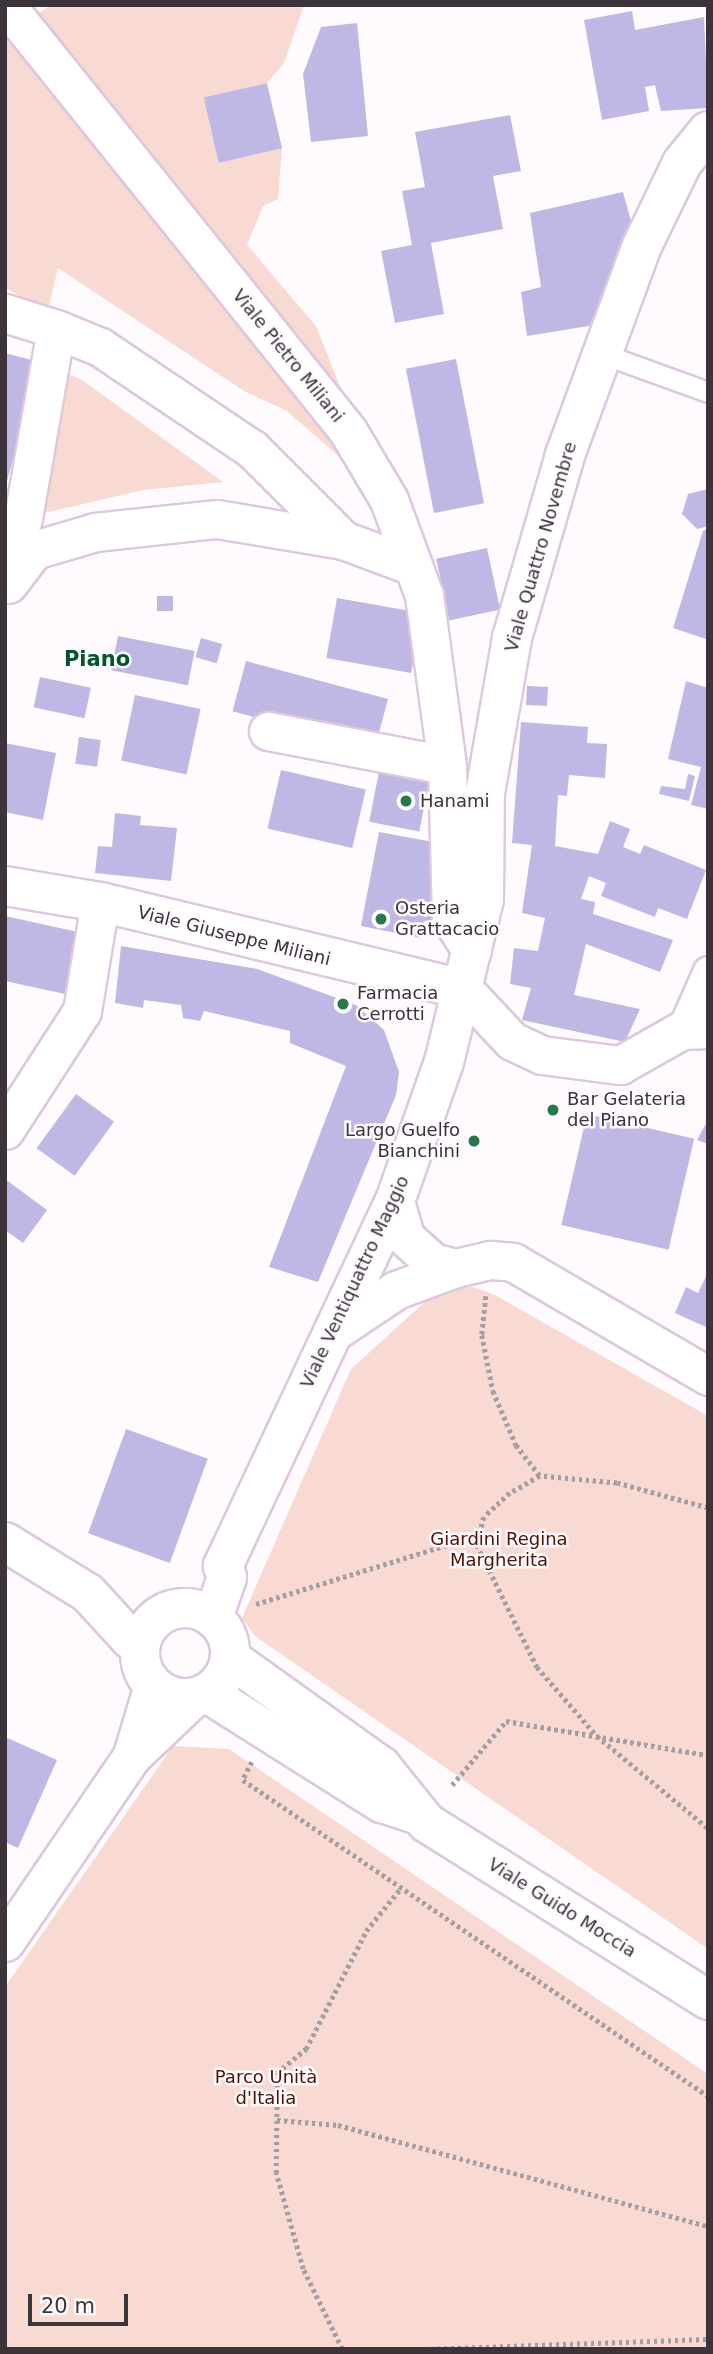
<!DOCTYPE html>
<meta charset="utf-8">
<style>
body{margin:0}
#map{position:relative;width:713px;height:2354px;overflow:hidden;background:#fefafe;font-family:"DejaVu Sans",sans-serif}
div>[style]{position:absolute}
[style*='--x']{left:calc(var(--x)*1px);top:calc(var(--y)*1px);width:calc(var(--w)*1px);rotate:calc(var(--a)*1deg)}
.green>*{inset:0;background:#f8dad2}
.building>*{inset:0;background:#bfb8e4;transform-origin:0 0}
.path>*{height:4.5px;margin-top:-2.25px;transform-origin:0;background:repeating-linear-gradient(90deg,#a49ea3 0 3.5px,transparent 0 7px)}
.roads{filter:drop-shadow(2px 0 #ddc8dd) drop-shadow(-2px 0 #ddc8dd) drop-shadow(0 2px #ddc8dd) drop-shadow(0 -2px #ddc8dd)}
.service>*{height:19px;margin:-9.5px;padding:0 9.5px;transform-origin:9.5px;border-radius:9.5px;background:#fff}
.pedestrian>*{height:28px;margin:-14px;padding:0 14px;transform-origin:14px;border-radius:14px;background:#fff}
.minor>*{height:37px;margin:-18.5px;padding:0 18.5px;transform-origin:18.5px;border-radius:18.5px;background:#fff}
.secondary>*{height:38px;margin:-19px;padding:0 19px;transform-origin:19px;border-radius:19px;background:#fff}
.secondary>.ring{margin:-19px;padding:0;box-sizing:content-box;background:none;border:38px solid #fff;border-radius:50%}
.dots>*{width:19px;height:19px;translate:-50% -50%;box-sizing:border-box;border:4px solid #fefafe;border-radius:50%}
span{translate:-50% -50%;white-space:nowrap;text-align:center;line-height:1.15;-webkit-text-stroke:5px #fefafe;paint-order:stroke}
.street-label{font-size:18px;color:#3c333b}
.poi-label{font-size:18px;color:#3c333b}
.left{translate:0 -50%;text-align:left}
.right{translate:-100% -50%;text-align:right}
.park-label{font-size:18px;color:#4d1203}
.quarter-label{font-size:21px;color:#00562d;font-weight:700}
.frame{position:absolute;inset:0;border:7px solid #3c333b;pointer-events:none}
.scale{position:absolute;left:28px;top:2294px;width:100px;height:32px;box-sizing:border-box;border:4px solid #3c333b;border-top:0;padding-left:9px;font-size:21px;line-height:24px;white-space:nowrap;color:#3c333b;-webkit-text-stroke:5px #fefafe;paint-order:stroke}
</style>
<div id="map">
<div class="green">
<i style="clip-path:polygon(51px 5px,304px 5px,284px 63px,267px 83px,204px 98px,219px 163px,282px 148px,278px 199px,263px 206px,247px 245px,316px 326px,347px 404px,359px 474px,287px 411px,244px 391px,58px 268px,48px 310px,5px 288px,5px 25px,32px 18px)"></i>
<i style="clip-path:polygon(50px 366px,82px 380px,223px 482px,143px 490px,23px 518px)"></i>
<i style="clip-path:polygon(450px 1279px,495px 1295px,708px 1416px,708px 1949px,255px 1636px,242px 1618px,351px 1369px)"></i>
<i style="clip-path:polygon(173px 1746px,229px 1749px,708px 2074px,708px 2349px,5px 2349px,5px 1987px)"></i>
</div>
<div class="building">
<i style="clip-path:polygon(632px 11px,635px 30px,704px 17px,708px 108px,661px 111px,655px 85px,645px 87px,649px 111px,602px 120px,584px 20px)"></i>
<i style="clip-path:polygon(357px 23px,368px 136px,311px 142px,303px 74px,321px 27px)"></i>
<i style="left:267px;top:83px;width:67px;height:65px;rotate:77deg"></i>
<i style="clip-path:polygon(510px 115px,521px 171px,493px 176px,503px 229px,431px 243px,444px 314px,395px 323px,381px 251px,412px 245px,402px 191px,425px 187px,415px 132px)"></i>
<i style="clip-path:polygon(623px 192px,634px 232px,607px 323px,527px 336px,521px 292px,541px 287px,530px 213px)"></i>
<i style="clip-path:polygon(5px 353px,39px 362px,6px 485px,5px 485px)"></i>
<i style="left:456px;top:359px;width:147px;height:51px;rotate:79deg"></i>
<i style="clip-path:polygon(708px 489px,708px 526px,697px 529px,682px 514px,688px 494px)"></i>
<i style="clip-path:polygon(708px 528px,708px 633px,706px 639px,673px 628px,703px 531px)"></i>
<i style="left:487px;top:548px;width:63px;height:52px;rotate:78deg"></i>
<i style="left:157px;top:596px;width:16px;height:15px"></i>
<i style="left:337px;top:598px;width:86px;height:61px;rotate:10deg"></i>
<i style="left:118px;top:636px;width:78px;height:35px;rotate:11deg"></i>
<i style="left:201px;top:638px;width:22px;height:20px;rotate:16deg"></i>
<i style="left:246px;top:661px;width:147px;height:52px;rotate:15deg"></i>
<i style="left:40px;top:677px;width:52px;height:31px;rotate:12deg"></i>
<i style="clip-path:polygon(686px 681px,708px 688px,708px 809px,691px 805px,701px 767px,668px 759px)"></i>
<i style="left:527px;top:686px;width:21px;height:19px;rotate:3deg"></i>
<i style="left:135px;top:695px;width:67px;height:67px;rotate:12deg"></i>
<i style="clip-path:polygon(521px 722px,588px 727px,587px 743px,607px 744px,605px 778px,569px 775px,567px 796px,558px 795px,555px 846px,598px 854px,610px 821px,630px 829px,623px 847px,640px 854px,644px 845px,706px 870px,687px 919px,658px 908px,655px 917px,601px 896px,606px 883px,589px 876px,581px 899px,595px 902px,593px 914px,673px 940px,660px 972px,586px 944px,574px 995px,640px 1009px,625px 1042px,522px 1020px,531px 988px,510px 984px,514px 948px,538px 951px,545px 918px,522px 913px,532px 845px,512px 843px)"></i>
<i style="left:79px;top:737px;width:22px;height:27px;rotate:8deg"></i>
<i style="clip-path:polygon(5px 743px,56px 753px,43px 820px,5px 812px)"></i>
<i style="left:382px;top:756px;width:51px;height:67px;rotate:11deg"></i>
<i style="left:281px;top:770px;width:87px;height:60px;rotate:13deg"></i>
<i style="clip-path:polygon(688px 774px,695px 776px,689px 801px,659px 794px,661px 786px,685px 789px)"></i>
<i style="clip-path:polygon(115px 813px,141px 816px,140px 825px,177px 828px,171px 881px,95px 873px,98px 846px,112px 847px)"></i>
<i style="clip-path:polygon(379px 832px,439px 843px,432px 881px,438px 883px,431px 922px,424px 921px,421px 938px,361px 926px)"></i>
<i style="clip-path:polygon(5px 916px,78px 932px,65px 994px,5px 981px)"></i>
<i style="clip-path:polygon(121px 946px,257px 969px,356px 1005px,384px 1030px,399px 1072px,396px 1095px,318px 1282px,269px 1267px,346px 1066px,290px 1043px,290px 1031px,204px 1011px,200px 1021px,183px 1018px,181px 1005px,144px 1000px,143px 1008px,115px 1003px)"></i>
<i style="left:76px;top:1094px;width:47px;height:67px;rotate:36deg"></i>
<i style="left:587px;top:1114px;width:110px;height:114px;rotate:13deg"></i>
<i style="clip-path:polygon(708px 1120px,708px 1144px,697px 1140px)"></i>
<i style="clip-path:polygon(5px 1179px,47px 1210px,23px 1243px,5px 1230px)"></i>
<i style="clip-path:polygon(708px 1272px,708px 1328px,675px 1313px,686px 1287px,698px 1293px)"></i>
<i style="left:126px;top:1429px;width:87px;height:111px;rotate:20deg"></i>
<i style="clip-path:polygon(5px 1737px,57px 1760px,18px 1848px,5px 1842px)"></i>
</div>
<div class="path">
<i style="--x:486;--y:1296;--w:39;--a:96"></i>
<i style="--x:482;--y:1335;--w:57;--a:78.9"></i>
<i style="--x:493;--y:1391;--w:59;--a:66.9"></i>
<i style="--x:516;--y:1445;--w:39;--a:52"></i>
<i style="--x:708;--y:1508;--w:94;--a:-164.6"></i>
<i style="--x:617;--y:1483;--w:77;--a:-174.8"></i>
<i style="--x:540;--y:1476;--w:34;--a:150"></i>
<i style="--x:510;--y:1493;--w:35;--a:137"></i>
<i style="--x:484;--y:1517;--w:29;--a:104"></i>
<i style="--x:477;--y:1545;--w:136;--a:63.8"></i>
<i style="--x:537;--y:1667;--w:91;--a:49"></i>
<i style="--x:597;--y:1736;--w:144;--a:39.7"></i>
<i style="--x:256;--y:1604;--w:233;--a:-17.2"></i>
<i style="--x:252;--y:1762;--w:20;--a:117"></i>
<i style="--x:243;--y:1780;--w:562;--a:34.2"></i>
<i style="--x:452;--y:1785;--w:84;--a:-49.8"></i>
<i style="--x:506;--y:1721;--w:205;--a:9.6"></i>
<i style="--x:277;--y:2120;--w:61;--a:4.7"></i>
<i style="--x:338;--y:2125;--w:384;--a:15.3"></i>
<i style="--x:342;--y:2349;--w:89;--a:-116"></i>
<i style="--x:303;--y:2269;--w:100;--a:-105.7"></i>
<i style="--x:276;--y:2173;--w:100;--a:-89.4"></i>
<i style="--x:277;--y:2073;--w:38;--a:-40"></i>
<i style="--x:306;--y:2049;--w:132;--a:-63"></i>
<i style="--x:366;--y:1931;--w:55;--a:-50.9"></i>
<i style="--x:423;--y:2349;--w:285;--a:-2"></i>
</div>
<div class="roads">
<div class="service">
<i style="--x:603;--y:354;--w:112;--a:19.9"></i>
</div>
<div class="pedestrian">
<i style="--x:682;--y:1030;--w:64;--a:-66.2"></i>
</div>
<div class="minor">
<i style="--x:6;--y:5;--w:546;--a:51.24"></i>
<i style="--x:348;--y:431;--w:80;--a:59.3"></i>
<i style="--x:389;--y:500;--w:101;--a:69.8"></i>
<i style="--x:424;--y:595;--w:172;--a:82.3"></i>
<i style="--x:5;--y:313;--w:53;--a:17.4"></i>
<i style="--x:5;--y:571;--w:56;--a:-71.2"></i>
<i style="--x:23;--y:518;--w:192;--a:-80.1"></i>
<i style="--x:56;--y:329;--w:48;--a:22.2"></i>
<i style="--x:100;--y:347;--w:183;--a:33.9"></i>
<i style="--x:252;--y:449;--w:129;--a:45"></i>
<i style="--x:8;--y:584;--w:43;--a:-52.6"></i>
<i style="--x:34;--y:550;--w:64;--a:-16.4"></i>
<i style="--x:95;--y:532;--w:123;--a:-6.1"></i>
<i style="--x:217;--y:519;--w:128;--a:9.5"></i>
<i style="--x:343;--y:540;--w:75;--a:20.4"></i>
<i style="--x:268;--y:731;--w:182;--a:10.8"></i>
<i style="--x:447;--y:765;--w:154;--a:88.5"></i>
<i style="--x:451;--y:919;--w:38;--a:57"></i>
<i style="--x:463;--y:989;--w:71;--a:46.7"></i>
<i style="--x:512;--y:1041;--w:33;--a:25"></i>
<i style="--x:542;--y:1055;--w:79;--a:7.3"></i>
<i style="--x:620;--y:1065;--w:71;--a:-29.4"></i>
<i style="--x:682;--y:1030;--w:26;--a:-2"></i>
<i style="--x:5;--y:1130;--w:142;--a:-57.1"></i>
<i style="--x:82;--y:1011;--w:110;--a:-80.6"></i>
<i style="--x:395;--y:1201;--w:37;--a:74"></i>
<i style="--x:405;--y:1237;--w:38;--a:42"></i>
<i style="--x:433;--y:1262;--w:23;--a:15"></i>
<i style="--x:455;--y:1268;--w:37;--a:-13"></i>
<i style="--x:491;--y:1260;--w:22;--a:5"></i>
<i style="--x:513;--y:1262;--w:226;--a:30.3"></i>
<i style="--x:332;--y:1333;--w:77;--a:-33.9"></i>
<i style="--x:396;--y:1290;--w:63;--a:-20.4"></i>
<i style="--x:132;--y:1755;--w:73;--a:-73.3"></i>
<i style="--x:5;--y:1942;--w:225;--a:-55.7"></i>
<i style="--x:132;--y:1756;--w:84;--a:-43.6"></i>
</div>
<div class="secondary">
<i style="--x:5;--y:886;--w:96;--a:9.6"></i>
<i style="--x:100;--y:902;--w:373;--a:13.5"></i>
<i style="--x:5;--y:1542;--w:97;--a:31.6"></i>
<i style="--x:88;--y:1593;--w:62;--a:47.6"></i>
<i style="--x:130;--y:1639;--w:12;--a:24"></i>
<i class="ring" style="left:140px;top:1608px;width:52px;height:52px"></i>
<i style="--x:213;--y:1618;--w:43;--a:-71.1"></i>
<i style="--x:227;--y:1577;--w:12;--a:-110"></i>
<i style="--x:223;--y:1566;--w:403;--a:-64.8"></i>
<i style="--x:395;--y:1201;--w:147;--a:-70.6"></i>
<i style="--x:444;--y:1062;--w:168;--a:-76.2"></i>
<i style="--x:484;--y:899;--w:106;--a:-89.5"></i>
<i style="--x:485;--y:793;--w:157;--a:-80.1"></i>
<i style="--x:512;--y:638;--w:191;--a:-73.8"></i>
<i style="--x:565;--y:455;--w:221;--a:-69.8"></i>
<i style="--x:641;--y:248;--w:94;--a:-64.2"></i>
<i style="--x:682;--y:163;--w:41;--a:-50.9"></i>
<i style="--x:230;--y:1658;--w:186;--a:35.6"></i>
<i style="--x:381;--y:1766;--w:73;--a:51.1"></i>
<i style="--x:427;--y:1823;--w:332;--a:32.2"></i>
<i style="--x:207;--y:1693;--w:207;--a:32.2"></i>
<i style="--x:382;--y:1803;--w:38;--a:18"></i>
</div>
</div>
<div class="dots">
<i style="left:406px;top:801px;background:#27794a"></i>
<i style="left:381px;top:919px;background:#27794a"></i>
<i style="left:343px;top:1004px;background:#27794a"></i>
<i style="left:553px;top:1110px;background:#27794a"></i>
<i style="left:474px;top:1141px;background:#27794a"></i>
</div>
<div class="street-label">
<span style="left:288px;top:356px;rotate:51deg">Viale Pietro Miliani</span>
<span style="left:541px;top:547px;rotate:-74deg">Viale Quattro Novembre</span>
<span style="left:234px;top:936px;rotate:14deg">Viale Giuseppe Miliani</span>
<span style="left:355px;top:1282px;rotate:-65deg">Viale Ventiquattro Maggio</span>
<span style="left:562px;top:1908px;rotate:32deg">Viale Guido Moccia</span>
</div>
<div class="poi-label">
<span class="left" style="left:420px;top:801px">Hanami</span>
<span class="left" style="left:395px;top:919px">Osteria<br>Grattacacio</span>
<span class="left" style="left:357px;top:1004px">Farmacia<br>Cerrotti</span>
<span class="left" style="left:567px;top:1110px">Bar Gelateria<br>del Piano</span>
<span class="right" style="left:460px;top:1141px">Largo Guelfo<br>Bianchini</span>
</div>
<div class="park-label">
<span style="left:499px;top:1550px">Giardini Regina<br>Margherita</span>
<span style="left:266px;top:2088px">Parco Unità<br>d'Italia</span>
</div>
<div class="quarter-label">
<span style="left:97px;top:659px">Piano</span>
</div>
<div class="frame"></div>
<div class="scale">20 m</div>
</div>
